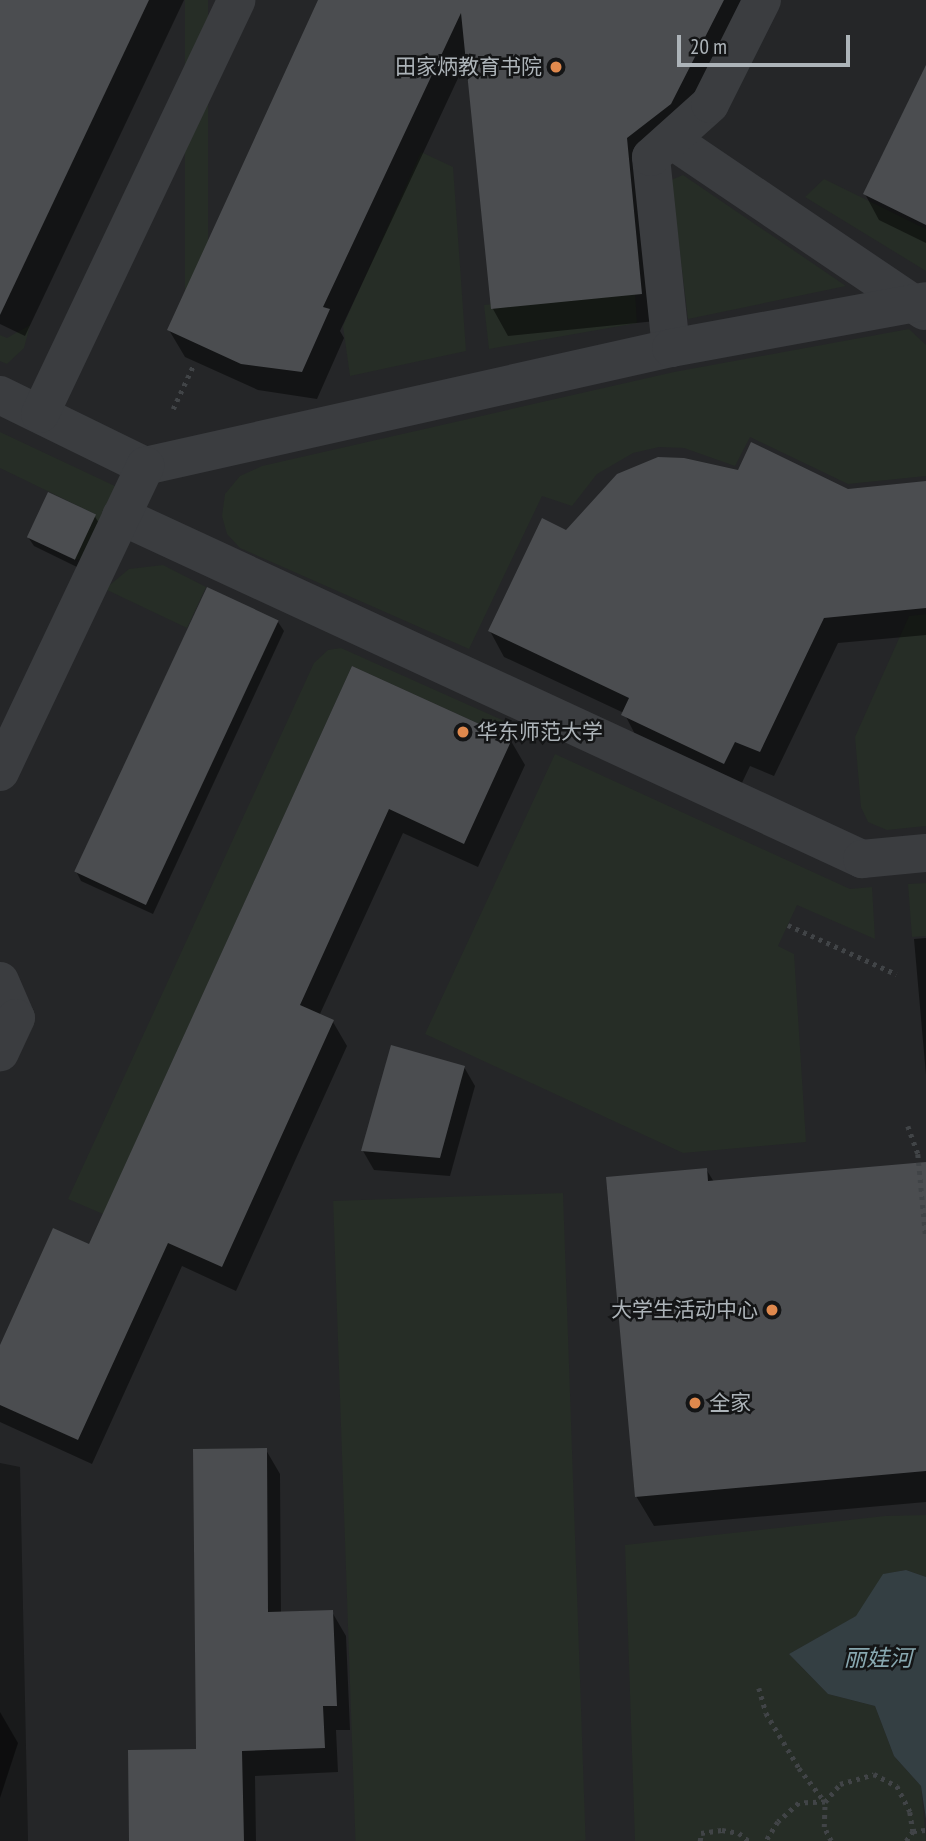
<!DOCTYPE html>
<meta charset="utf-8">
<style>
body{margin:0}
#map{position:relative;width:926px;height:1841px;overflow:hidden;background:#191a1b;font-family:"PT Sans Narrow","Noto Sans SC",sans-serif}
div>[style]{position:absolute}
[style*='--x']{left:calc(var(--x)*1px);top:calc(var(--y)*1px);width:calc(var(--w)*1px);rotate:calc(var(--a)*1deg)}
.built>*{inset:0;background:#252628}
.green>*{inset:0;background:#262d26;transform-origin:0 0}
.water>*{inset:0;background:#343f43}
.shadow>*{inset:0;background:#0007}
.building>*{inset:0;background:#4b4d50;transform-origin:0 0}
.path>*{height:4.5px;margin-top:-2.25px;transform-origin:0;background:repeating-linear-gradient(90deg,#414447 0 3.5px,transparent 0 8.5px)}
.minor>*{height:38px;margin:-19px;padding:0 19px;transform-origin:19px;border-radius:19px;background:#3b3d40}
.dots>*{width:19px;height:19px;translate:-50% -50%;box-sizing:border-box;border:4px solid #141516;border-radius:50%}
span{translate:-50% -50%;white-space:nowrap;text-align:center;line-height:1.15;-webkit-text-stroke:5px #141516;paint-order:stroke}
.poi-label{font-size:21px;color:#adb4b9}
.right{translate:-100% -50%;text-align:right}
.left{translate:0 -50%;text-align:left}
.water-label{font-size:23px;color:#88a8b0;font-style:italic}
.scale{position:absolute;left:677px;top:35px;width:173px;height:32px;box-sizing:border-box;border:4px solid #adb4b9;border-top:0;padding-left:9px;font-size:21px;line-height:24px;white-space:nowrap;color:#adb4b9;-webkit-text-stroke:5px #141516;paint-order:stroke}
</style>
<div id="map">
<div class="built">
<i style="clip-path:polygon(0 0,926px 0,926px 1841px,28px 1841px,20px 1467px,0 1463px)"></i>
</div>
<div class="green">
<i style="left:185px;top:0;width:23px;height:320px"></i>
<i style="clip-path:polygon(421px 152px,453px 167px,466px 351px,350px 376px,343px 326px)"></i>
<i style="clip-path:polygon(683px 175px,846px 286px,688px 319px,671px 180px)"></i>
<i style="clip-path:polygon(824px 179px,926px 229px,926px 271px,805px 197px)"></i>
<i style="clip-path:polygon(635px 291px,637px 323px,489px 349px,484px 305px)"></i>
<i style="clip-path:polygon(30px 325px,24px 348px,7px 364px,0 361px,0 335px,7px 338px)"></i>
<i style="clip-path:polygon(909px 329px,926px 345px,926px 476px,848px 484px,750px 437px,735px 466px,684px 448px,659px 447px,633px 453px,597px 474px,572px 506px,542px 496px,469px 649px,240px 548px,227px 534px,222px 516px,225px 494px,240px 476px,262px 466px,674px 372px)"></i>
<i style="clip-path:polygon(0 432px,117px 487px,82px 559px,74px 560px,95px 514px,0 468px)"></i>
<i style="clip-path:polygon(163px 565px,206px 587px,187px 628px,105px 589px,129px 569px)"></i>
<i style="clip-path:polygon(926px 614px,926px 826px,887px 830px,868px 822px,861px 807px,855px 737px,909px 616px)"></i>
<i style="clip-path:polygon(341px 648px,518px 727px,512px 739px,352px 666px,103px 1214px,68px 1199px,314px 663px,328px 650px)"></i>
<i style="clip-path:polygon(555px 754px,850px 889px,872px 887px,875px 939px,797px 905px,778px 946px,794px 954px,806px 1142px,683px 1153px,425px 1034px)"></i>
<i style="clip-path:polygon(926px 883px,926px 936px,912px 937px,908px 884px)"></i>
<i style="left:563px;top:1193px;width:648px;height:230px;rotate:88deg"></i>
<i style="clip-path:polygon(926px 1515px,926px 1577px,906px 1570px,884px 1574px,857px 1616px,789px 1654px,828px 1694px,875px 1706px,894px 1756px,921px 1786px,926px 1841px,635px 1841px,625px 1545px,885px 1516px)"></i>
</div>
<div class="water">
<i style="clip-path:polygon(906px 1570px,926px 1577px,926px 1819px,921px 1786px,894px 1756px,875px 1706px,828px 1694px,789px 1654px,856px 1616px,883px 1574px)"></i>
</div>
<div class="shadow">
<i style="clip-path:polygon(0 0,184px 0,25px 336px,0 324px)"></i>
<i style="clip-path:polygon(320px 0,752px 0,686px 132px,641px 165px,656px 321px,508px 336px,493px 309px,467px 59px,340px 331px,344px 338px,317px 399px,258px 390px,185px 357px,169px 330px)"></i>
<i style="clip-path:polygon(926px 69px,926px 243px,879px 220px,865px 194px)"></i>
<i style="clip-path:polygon(926px 483px,926px 635px,838px 643px,774px 776px,750px 766px,739px 789px,638px 740px,624px 713px,504px 657px,490px 631px,567px 532px,848px 491px)"></i>
<i style="clip-path:polygon(94px 515px,100px 525px,79px 568px,34px 546px,28px 537px)"></i>
<i style="clip-path:polygon(278px 622px,284px 631px,153px 914px,81px 881px,76px 871px)"></i>
<i style="clip-path:polygon(353px 668px,511px 741px,525px 765px,478px 867px,403px 833px,319px 1016px,333px 1022px,347px 1046px,236px 1291px,182px 1266px,92px 1464px,0 1422px,0 1350px,90px 1246px)"></i>
<i style="clip-path:polygon(926px 938px,926px 1075px,914px 939px)"></i>
<i style="clip-path:polygon(464px 1067px,475px 1086px,450px 1176px,374px 1170px,363px 1151px)"></i>
<i style="clip-path:polygon(926px 1163px,926px 1502px,654px 1526px,636px 1496px,706px 1169px,714px 1182px)"></i>
<i style="clip-path:polygon(266px 1450px,280px 1474px,281px 1614px,332px 1612px,346px 1636px,350px 1730px,336px 1730px,338px 1772px,255px 1776px,256px 1841px,131px 1841px,198px 1751px)"></i>
<i style="clip-path:polygon(0 1712px,18px 1743px,0 1798px)"></i>
</div>
<div class="building">
<i style="clip-path:polygon(0 0,149px 0,0 315px)"></i>
<i style="clip-path:polygon(318px 0,724px 0,671px 104px,627px 138px,642px 294px,491px 309px,461px 13px,323px 307px,330px 309px,302px 372px,241px 364px,167px 330px)"></i>
<i style="clip-path:polygon(926px 65px,926px 225px,863px 194px)"></i>
<i style="clip-path:polygon(751px 442px,848px 489px,926px 481px,926px 608px,824px 618px,760px 752px,735px 742px,724px 764px,621px 715px,629px 698px,488px 631px,542px 518px,566px 530px,617px 474px,658px 457px,684px 458px,738px 470px)"></i>
<i style="left:48px;top:492px;width:53px;height:50px;rotate:25deg"></i>
<i style="left:207px;top:587px;width:79px;height:314px;rotate:25deg"></i>
<i style="clip-path:polygon(352px 666px,512px 739px,464px 844px,389px 809px,300px 1005px,334px 1020px,222px 1267px,168px 1243px,78px 1440px,0 1405px,0 1345px,53px 1228px,89px 1244px)"></i>
<i style="clip-path:polygon(391px 1045px,465px 1066px,440px 1158px,361px 1151px)"></i>
<i style="clip-path:polygon(926px 1162px,926px 1471px,635px 1497px,606px 1177px,707px 1168px,708px 1181px)"></i>
<i style="clip-path:polygon(267px 1448px,268px 1612px,333px 1610px,337px 1706px,323px 1706px,325px 1748px,242px 1751px,244px 1841px,129px 1841px,128px 1750px,196px 1749px,193px 1449px)"></i>
</div>
<div class="path">
<i style="--x:173;--y:409;--w:50;--a:-65"></i>
<i style="--x:788;--y:925;--w:119;--a:24.4"></i>
<i style="--x:908;--y:1126;--w:30;--a:70"></i>
<i style="--x:918;--y:1154;--w:84;--a:84.6"></i>
<i style="--x:759;--y:1688;--w:26;--a:74"></i>
<i style="--x:766;--y:1713;--w:64;--a:59"></i>
<i style="--x:799;--y:1768;--w:43;--a:52.6"></i>
<i style="--x:825;--y:1802;--w:26;--a:178"></i>
<i style="--x:799;--y:1803;--w:28;--a:138"></i>
<i style="--x:778;--y:1822;--w:22;--a:122"></i>
<i style="--x:700;--y:1841;--w:8;--a:-83"></i>
<i style="--x:701;--y:1833;--w:21;--a:-8"></i>
<i style="--x:722;--y:1830;--w:17;--a:10"></i>
<i style="--x:739;--y:1833;--w:13;--a:39"></i>
<i style="--x:831;--y:1841;--w:16;--a:-117"></i>
<i style="--x:824;--y:1827;--w:25;--a:-88"></i>
<i style="--x:825;--y:1802;--w:23;--a:-50"></i>
<i style="--x:840;--y:1784;--w:35;--a:-16"></i>
<i style="--x:874;--y:1774;--w:26;--a:28"></i>
<i style="--x:897;--y:1786;--w:29;--a:63"></i>
<i style="--x:910;--y:1812;--w:19;--a:81"></i>
<i style="--x:906;--y:1841;--w:12;--a:-55"></i>
<i style="--x:913;--y:1831;--w:13;--a:-4"></i>
</div>
<div class="minor">
<i style="--x:673;--y:141;--w:303;--a:34.1"></i>
<i style="--x:671;--y:348;--w:192;--a:-96"></i>
<i style="--x:651;--y:157;--w:79;--a:-41.9"></i>
<i style="--x:710;--y:104;--w:116;--a:-63.4"></i>
<i style="--x:0;--y:395;--w:161;--a:26.1"></i>
<i style="--x:145;--y:466;--w:539;--a:-12.64"></i>
<i style="--x:671;--y:348;--w:259;--a:-10.4"></i>
<i style="--x:40;--y:414;--w:458;--a:-64.6"></i>
<i style="--x:121;--y:516;--w:817;--a:24.84"></i>
<i style="--x:862;--y:859;--w:64;--a:-5.4"></i>
<i style="--x:0;--y:772;--w:339;--a:-64.6"></i>
<i style="--x:0;--y:981;--w:40;--a:66.6"></i>
<i style="--x:16;--y:1018;--w:38;--a:115"></i>
</div>
<div class="dots">
<i style="left:556px;top:67px;background:#e0894d"></i>
<i style="left:463px;top:732px;background:#e0894d"></i>
<i style="left:772px;top:1310px;background:#e0894d"></i>
<i style="left:695px;top:1403px;background:#e0894d"></i>
</div>
<div class="poi-label">
<span class="right" style="left:542px;top:67px">田家炳教育书院</span>
<span class="left" style="left:477px;top:732px">华东师范大学</span>
<span class="right" style="left:758px;top:1310px">大学生活动中心</span>
<span class="left" style="left:709px;top:1403px">全家</span>
</div>
<div class="water-label">
<span style="left:878px;top:1658px">丽娃河</span>
</div>
<div class="scale">20 m</div>
</div>
